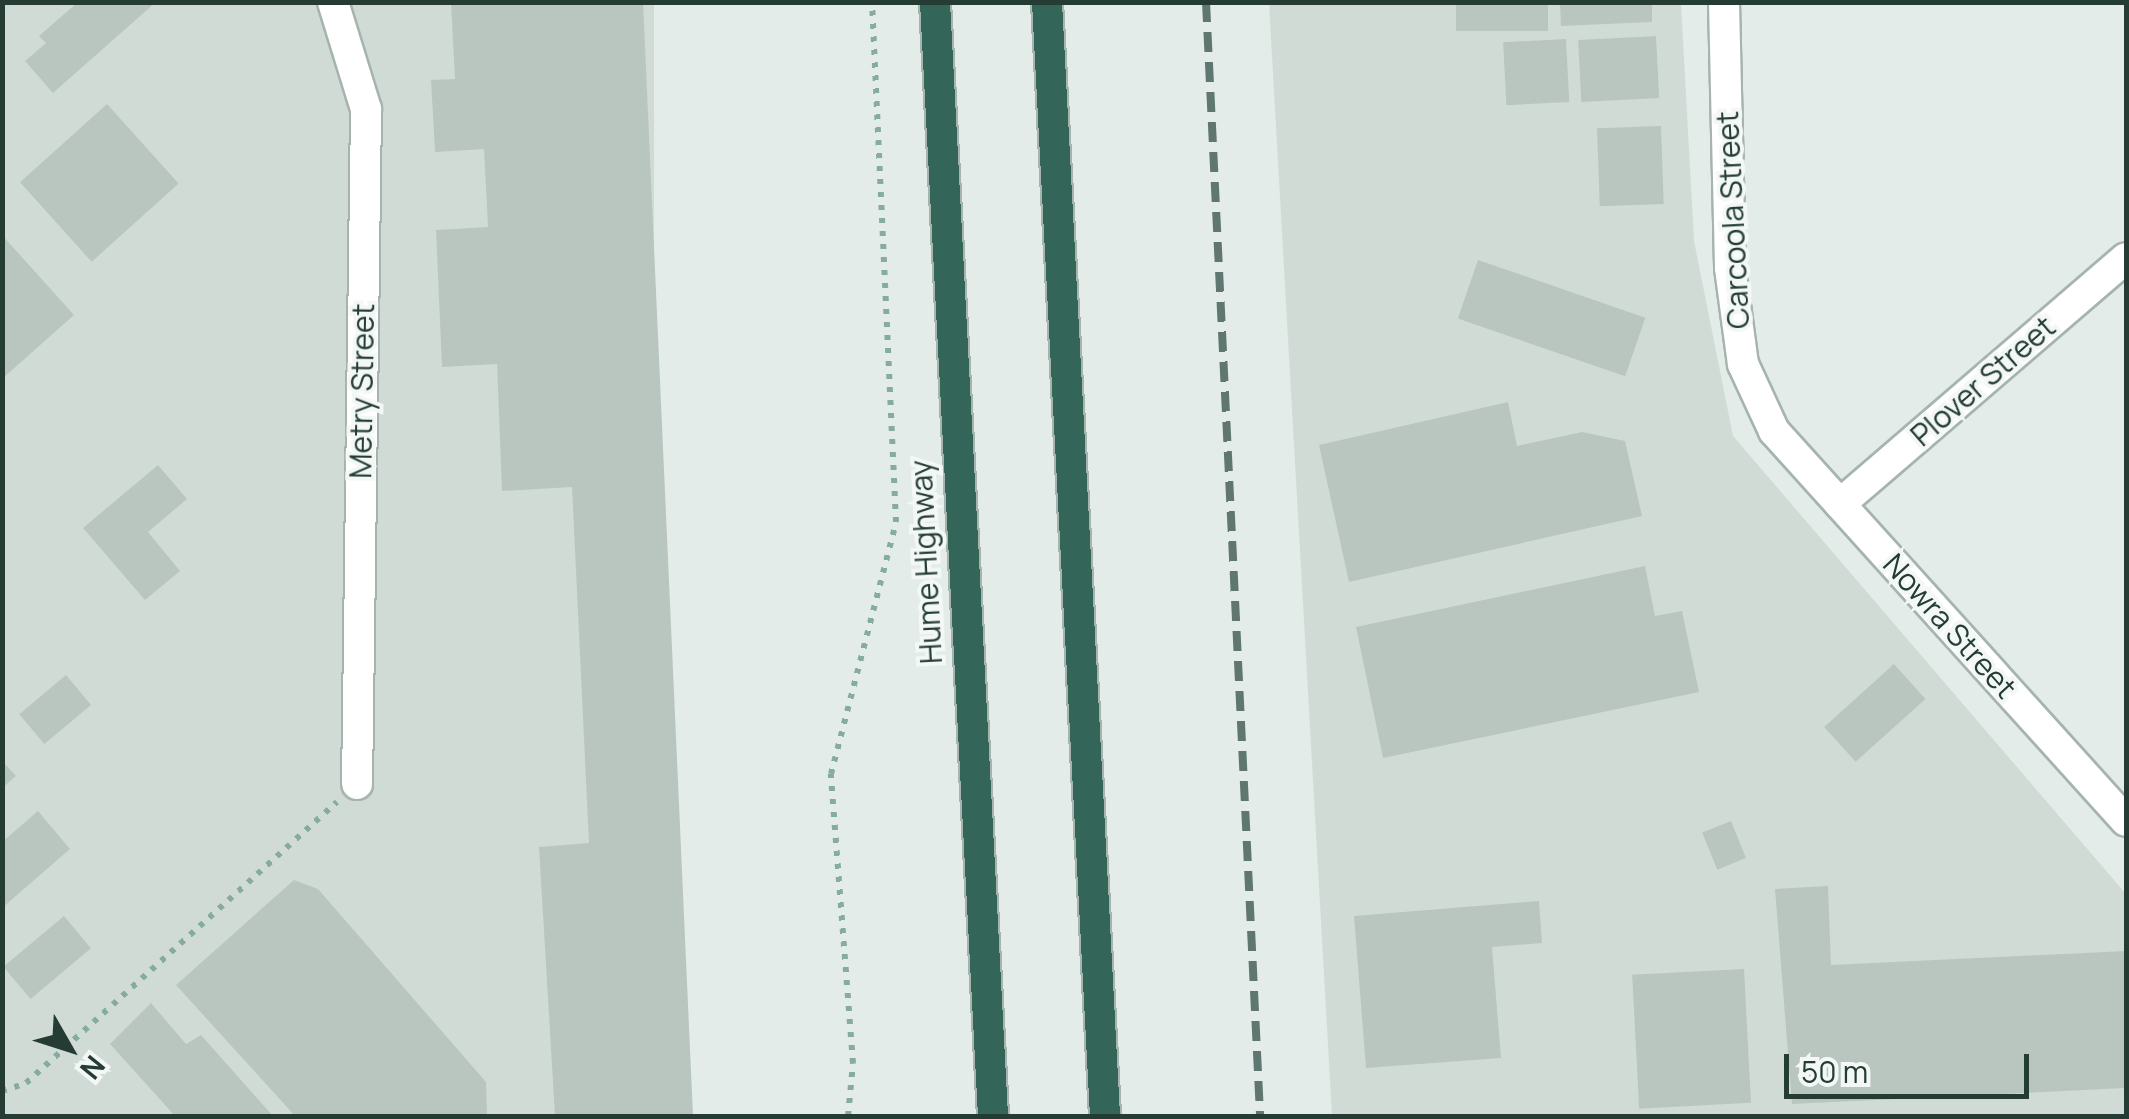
<!DOCTYPE html>
<style>
body{margin:0}
#map{position:relative;width:2129px;height:1119px;overflow:hidden;background:#e3ece8;font-family:Manrope,sans-serif}
div>[style]{position:absolute}
[style*='--x']{left:calc(var(--x)*1px);top:calc(var(--y)*1px);width:calc(var(--w)*1px);rotate:calc(var(--a)*1deg)}
.built>*{inset:0;background:#d1dbd6;transform-origin:0 0}
.building>*{inset:0;background:#b9c6c0;transform-origin:0 0}
.path>*{height:6px;margin-top:-3px;transform-origin:0;background:repeating-linear-gradient(90deg,#86ac9f 0 5px,transparent 0 13px)}
.roads{filter:drop-shadow(2px 0 #a6b4ae) drop-shadow(-2px 0 #a6b4ae) drop-shadow(0 2px #a6b4ae) drop-shadow(0 -2px #a6b4ae)}
.minor>*{height:30px;margin:-15px;padding:0 15px;transform-origin:15px;border-radius:15px;background:#fff}
.highway>*{height:30px;margin:-15px;padding:0 15px;transform-origin:15px;border-radius:15px;background:#336559}
.rail>*{height:8px;margin-top:-4px;transform-origin:0;background:repeating-linear-gradient(90deg,#5f7770 0 20px,transparent 0 30px)}
span{translate:-50% -50%;white-space:nowrap;text-align:center;line-height:1.15;-webkit-text-stroke:8px #f3f8f6;paint-order:stroke}
.street-label{font-size:30px;color:#243c34}
.frame{position:absolute;inset:0;border:5px solid #243c34;pointer-events:none}
.north{position:absolute;left:20px;top:999px;width:100px;height:100px;-webkit-text-stroke:8px #f3f8f6;paint-order:stroke;rotate:129deg;font-size:28px;font-weight:700;line-height:40px;text-align:center;color:#243c34}
.north::after{content:'';display:block;margin:auto;width:35px;height:45px;background:#243c34;clip-path:polygon(50% 0,100% 100%,50% 72%,0 100%)}
.scale{position:absolute;left:1784px;top:1054px;width:245px;height:45px;box-sizing:border-box;border:5px solid #243c34;border-top:0;padding-left:12px;font-size:30px;line-height:35px;white-space:nowrap;color:#243c34;-webkit-text-stroke:8px #f3f8f6;paint-order:stroke}
</style>
<div id="map">
<div class="built">
<i style="left:2px;top:3px;width:652px;height:1113px"></i>
<i style="clip-path:polygon(1269px 3px,1681px 3px,1694px 241px,1733px 436px,2126px 894px,2126px 1116px,1332px 1116px)"></i>
</div>
<div class="building">
<i style="clip-path:polygon(78px 2px,156px 2px,53px 93px,25px 61px,46px 43px,39px 36px)"></i>
<i style="clip-path:polygon(451px 2px,643px 2px,693px 1116px,555px 1116px,539px 847px,589px 843px,572px 487px,502px 491px,497px 364px,442px 367px,436px 230px,488px 227px,484px 149px,435px 152px,431px 80px,455px 79px)"></i>
<i style="left:1456px;top:2px;width:92px;height:29px"></i>
<i style="clip-path:polygon(1560px 2px,1652px 2px,1652px 22px,1561px 26px)"></i>
<i style="left:1656px;top:36px;width:62px;height:78px;rotate:87deg"></i>
<i style="left:1566px;top:39px;width:63px;height:63px;rotate:87deg"></i>
<i style="left:107px;top:104px;width:107px;height:117px;rotate:48deg"></i>
<i style="left:1661px;top:126px;width:78px;height:64px;rotate:88deg"></i>
<i style="clip-path:polygon(2px 235px,74px 315px,2px 379px)"></i>
<i style="left:1478px;top:260px;width:177px;height:62px;rotate:19deg"></i>
<i style="clip-path:polygon(1508px 402px,1517px 446px,1582px 432px,1625px 441px,1642px 516px,1349px 582px,1319px 445px)"></i>
<i style="clip-path:polygon(158px 465px,187px 499px,148px 532px,180px 571px,145px 600px,83px 528px)"></i>
<i style="clip-path:polygon(1645px 566px,1655px 616px,1682px 611px,1699px 692px,1383px 758px,1356px 627px)"></i>
<i style="left:1894px;top:664px;width:47px;height:94px;rotate:48deg"></i>
<i style="left:66px;top:675px;width:39px;height:61px;rotate:50deg"></i>
<i style="clip-path:polygon(2px 761px,16px 776px,2px 788px)"></i>
<i style="clip-path:polygon(38px 811px,70px 849px,2px 908px,2px 842px)"></i>
<i style="left:1731px;top:821px;width:40px;height:31px;rotate:68deg"></i>
<i style="clip-path:polygon(294px 880px,318px 889px,486px 1082px,487px 1116px,295px 1116px,176px 985px)"></i>
<i style="clip-path:polygon(1828px 886px,1831px 965px,2126px 951px,2126px 1088px,1792px 1104px,1775px 889px)"></i>
<i style="clip-path:polygon(1539px 901px,1542px 943px,1492px 947px,1501px 1058px,1366px 1068px,1354px 916px)"></i>
<i style="left:64px;top:916px;width:42px;height:79px;rotate:50deg"></i>
<i style="left:1744px;top:969px;width:134px;height:112px;rotate:87deg"></i>
<i style="clip-path:polygon(151px 1003px,186px 1044px,201px 1035px,273px 1116px,175px 1116px,110px 1044px)"></i>
</div>
<div class="path">
<i style="--x:2;--y:1091;--w:25;--a:-18"></i>
<i style="--x:26;--y:1083;--w:419;--a:-42.1"></i>
<i style="--x:848;--y:1116;--w:53;--a:-84.6"></i>
<i style="--x:853;--y:1063;--w:290;--a:-94.4"></i>
<i style="--x:831;--y:774;--w:260;--a:-75.5"></i>
<i style="--x:896;--y:522;--w:521;--a:-92.64"></i>
</div>
<div class="roads">
<div class="minor">
<i style="--x:333;--y:2;--w:112;--a:72.9"></i>
<i style="--x:366;--y:109;--w:675;--a:90.76"></i>
<i style="--x:1724;--y:2;--w:266;--a:88.7"></i>
<i style="--x:1730;--y:268;--w:97;--a:82.3"></i>
<i style="--x:1743;--y:364;--w:74;--a:65.2"></i>
<i style="--x:1774;--y:431;--w:525;--a:47.93"></i>
<i style="--x:1840;--y:504;--w:377;--a:-40.7"></i>
</div>
<div class="highway">
<i style="--x:935;--y:2;--w:1116;--a:87.02"></i>
<i style="--x:1047;--y:2;--w:1116;--a:87.02"></i>
</div>
</div>
<div class="rail">
<i style="--x:1206;--y:2;--w:1115;--a:87.22"></i>
</div>
<div class="street-label">
<span style="left:1733px;top:220px;rotate:-93deg">Carcoola Street</span>
<span style="left:1983px;top:381px;rotate:-41deg">Plover Street</span>
<span style="left:362px;top:391px;rotate:-89deg">Metry Street</span>
<span style="left:926px;top:562px;rotate:-93deg">Hume Highway</span>
<span style="left:1950px;top:626px;rotate:48deg">Nowra Street</span>
</div>
<div class="frame"></div>
<div class="north">N</div>
<div class="scale">50 m</div>
</div>
